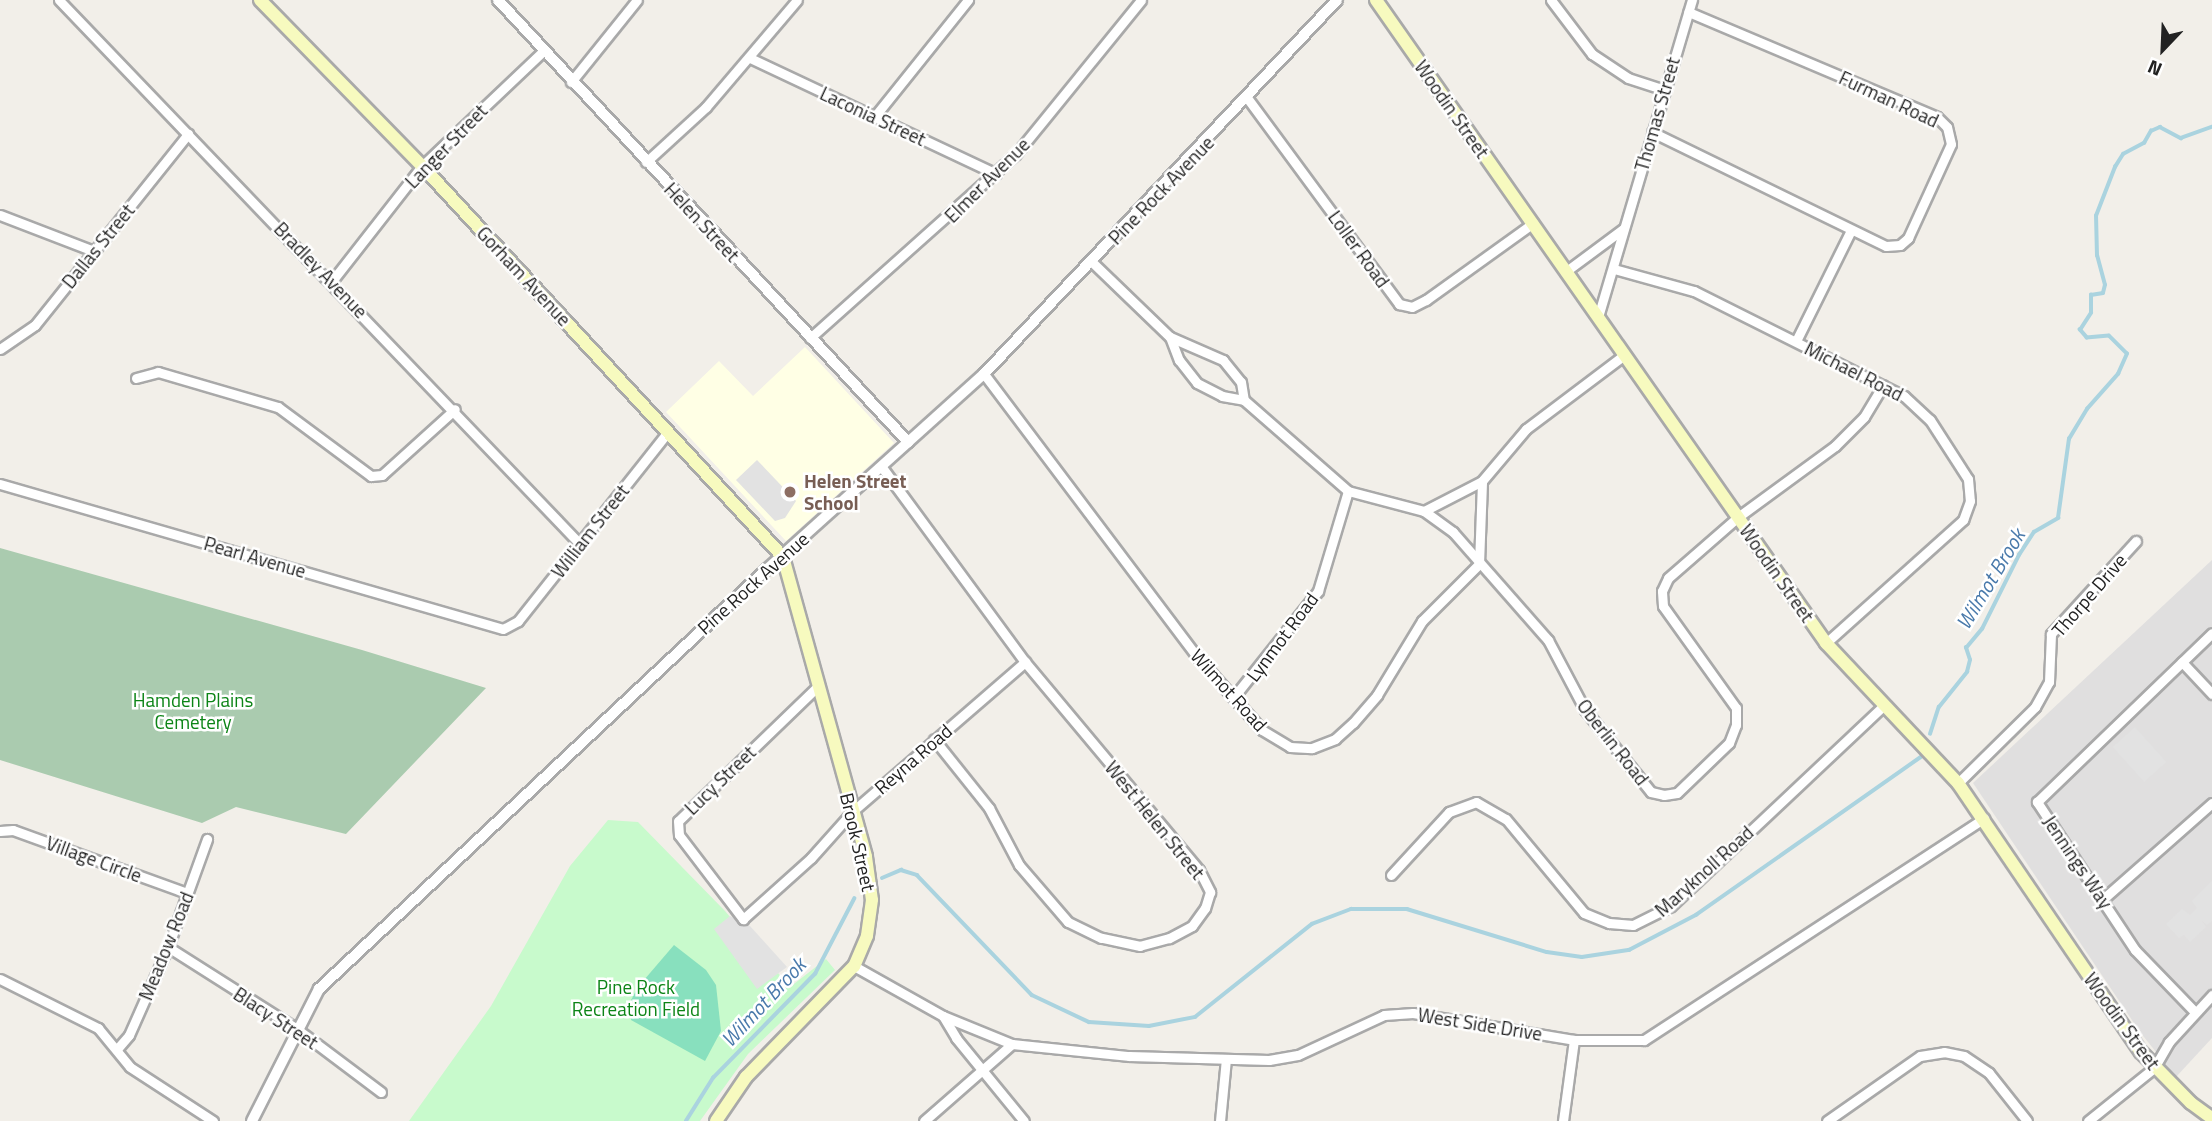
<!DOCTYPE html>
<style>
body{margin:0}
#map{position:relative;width:2212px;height:1121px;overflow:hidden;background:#f2efe9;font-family:"Titillium Web",sans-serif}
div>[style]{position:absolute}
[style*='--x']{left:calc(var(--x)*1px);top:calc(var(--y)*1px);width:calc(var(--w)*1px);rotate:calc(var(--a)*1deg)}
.residential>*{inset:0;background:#e0dfdf}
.education>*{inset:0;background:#ffffe5}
.cemetery>*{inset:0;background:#aacbaf}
.park>*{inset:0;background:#c8facc}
.pitch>*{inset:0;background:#88e0be}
.parking>*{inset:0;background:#e2e2e2;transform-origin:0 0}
.stream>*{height:3.5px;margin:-1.75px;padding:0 1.75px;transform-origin:1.75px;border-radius:1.75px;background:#aad3df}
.roads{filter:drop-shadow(2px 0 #a9a9a9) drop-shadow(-2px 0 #a9a9a9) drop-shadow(0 2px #a9a9a9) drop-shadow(0 -2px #a9a9a9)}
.minor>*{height:9px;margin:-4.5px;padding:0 4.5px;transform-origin:4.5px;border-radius:4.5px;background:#fff}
.tertiary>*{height:10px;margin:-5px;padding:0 5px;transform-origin:5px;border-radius:5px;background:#fff}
.secondary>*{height:12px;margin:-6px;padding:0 6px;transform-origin:6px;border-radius:6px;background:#f7fabf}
.dots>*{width:19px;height:19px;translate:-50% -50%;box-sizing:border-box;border:4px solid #fff;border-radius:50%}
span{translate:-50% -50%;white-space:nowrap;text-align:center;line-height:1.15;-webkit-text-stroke:5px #fff;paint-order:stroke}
.street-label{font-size:19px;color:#222}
.education-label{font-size:19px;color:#785e54;font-weight:700}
.left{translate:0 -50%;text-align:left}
.park-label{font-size:19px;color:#0c8416}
.water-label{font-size:21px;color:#4a7aab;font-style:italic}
.north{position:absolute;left:2128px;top:14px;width:70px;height:70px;-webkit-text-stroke:5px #fff;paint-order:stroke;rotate:203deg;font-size:19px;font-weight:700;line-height:28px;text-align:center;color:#222}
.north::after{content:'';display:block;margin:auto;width:24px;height:32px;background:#222;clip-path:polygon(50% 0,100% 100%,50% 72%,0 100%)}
</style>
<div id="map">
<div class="residential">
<i style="clip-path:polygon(2212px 560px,2212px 1038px,2176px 1077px,2140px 1032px,1973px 783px)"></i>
</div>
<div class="education">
<i style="clip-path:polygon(805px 347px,894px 443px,786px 541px,666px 412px,719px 361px,753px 396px)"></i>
</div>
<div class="cemetery">
<i style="clip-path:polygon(0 548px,362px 650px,486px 688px,346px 834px,236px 807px,202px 823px,0 760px)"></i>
</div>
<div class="park">
<i style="clip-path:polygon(608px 820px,638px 822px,725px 911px,790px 987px,826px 959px,835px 970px,748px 1054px,700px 1121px,409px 1121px,491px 1006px,570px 866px)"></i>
</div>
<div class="pitch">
<i style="clip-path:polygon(674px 945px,706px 970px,716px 985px,721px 1031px,705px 1061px,631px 1020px,629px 1004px,638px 987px)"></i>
</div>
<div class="parking">
<i style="clip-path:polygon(757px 460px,796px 501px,785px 518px,775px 521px,736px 480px)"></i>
<i style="left:2135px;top:727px;width:47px;height:30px;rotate:48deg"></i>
<i style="clip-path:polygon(2212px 881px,2212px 921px,2207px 925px,2201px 920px,2206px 927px,2190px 942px,2184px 935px,2179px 938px,2166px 924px,2182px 909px,2190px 915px,2197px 908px,2192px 901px)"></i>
<i style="clip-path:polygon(730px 916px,750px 926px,787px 967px,757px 989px,714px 929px)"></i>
</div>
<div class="stream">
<i style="--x:1930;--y:734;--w:28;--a:-72"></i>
<i style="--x:1939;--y:707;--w:45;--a:-51.3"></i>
<i style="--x:1967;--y:672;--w:12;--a:-76"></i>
<i style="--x:1970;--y:660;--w:13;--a:-108"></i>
<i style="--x:1966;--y:648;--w:25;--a:-50"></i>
<i style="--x:1982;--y:629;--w:83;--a:-63.4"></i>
<i style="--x:2019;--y:555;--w:27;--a:-57"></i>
<i style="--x:2034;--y:532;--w:28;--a:-30"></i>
<i style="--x:2058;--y:518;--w:80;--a:-82.1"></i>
<i style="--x:2069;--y:439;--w:35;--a:-59"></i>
<i style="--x:2087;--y:409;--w:47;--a:-48.5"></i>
<i style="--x:2118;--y:374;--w:22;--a:-66"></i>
<i style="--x:2127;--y:354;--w:25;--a:-135"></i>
<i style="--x:2109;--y:336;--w:22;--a:175"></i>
<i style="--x:2087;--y:338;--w:11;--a:-131"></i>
<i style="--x:2080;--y:330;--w:20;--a:-57"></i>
<i style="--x:2091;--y:313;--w:18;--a:-90"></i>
<i style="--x:2091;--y:295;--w:12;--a:-9"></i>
<i style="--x:2103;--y:293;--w:8;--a:-76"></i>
<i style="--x:2105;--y:285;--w:30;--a:-105"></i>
<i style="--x:2097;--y:256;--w:40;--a:-91.4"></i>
<i style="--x:2096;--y:216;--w:53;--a:-68.8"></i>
<i style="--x:2115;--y:167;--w:15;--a:-58"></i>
<i style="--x:2123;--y:154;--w:24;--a:-28"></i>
<i style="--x:2144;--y:143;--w:14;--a:-60"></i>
<i style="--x:2151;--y:131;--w:10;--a:-24"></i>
<i style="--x:2160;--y:127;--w:24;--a:28"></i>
<i style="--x:2181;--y:138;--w:33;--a:-20"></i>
<i style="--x:882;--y:878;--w:21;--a:-23"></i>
<i style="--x:901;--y:870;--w:17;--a:17"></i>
<i style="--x:917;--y:875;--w:166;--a:46.2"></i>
<i style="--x:1032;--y:995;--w:63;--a:25.3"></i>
<i style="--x:1089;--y:1022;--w:60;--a:3.8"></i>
<i style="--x:1149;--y:1026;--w:47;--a:-11.1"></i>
<i style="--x:1195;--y:1017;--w:149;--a:-38.5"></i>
<i style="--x:1312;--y:924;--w:42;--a:-21"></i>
<i style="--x:1351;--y:909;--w:56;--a:0"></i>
<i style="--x:1407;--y:909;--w:146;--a:17.1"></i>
<i style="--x:1547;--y:952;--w:35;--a:8"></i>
<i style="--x:1582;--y:957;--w:48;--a:-8.5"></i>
<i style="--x:1629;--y:950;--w:76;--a:-27.6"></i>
<i style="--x:1696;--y:915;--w:279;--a:-35.1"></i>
<i style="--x:686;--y:1121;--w:51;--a:-57.9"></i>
<i style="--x:713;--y:1078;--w:146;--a:-45.6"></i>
<i style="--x:815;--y:974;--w:85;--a:-62.5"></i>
</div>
<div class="roads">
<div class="minor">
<i style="--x:59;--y:0;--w:753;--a:46.24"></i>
<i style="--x:1551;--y:0;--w:68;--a:52.8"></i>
<i style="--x:1592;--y:54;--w:43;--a:33.7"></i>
<i style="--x:1628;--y:78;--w:38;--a:18"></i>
<i style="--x:750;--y:58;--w:272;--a:25.2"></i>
<i style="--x:571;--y:82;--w:105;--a:-51.2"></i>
<i style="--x:1248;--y:99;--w:255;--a:53.6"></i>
<i style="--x:1399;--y:304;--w:13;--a:13"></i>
<i style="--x:1412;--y:307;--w:16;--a:-27"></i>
<i style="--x:1426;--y:300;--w:132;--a:-35.7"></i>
<i style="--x:875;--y:116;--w:149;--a:-51.3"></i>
<i style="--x:1652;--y:132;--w:260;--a:26"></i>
<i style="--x:1886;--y:246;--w:14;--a:-4"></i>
<i style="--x:1900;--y:245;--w:11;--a:-41"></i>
<i style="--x:1908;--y:238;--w:103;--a:-65.4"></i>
<i style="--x:1951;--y:144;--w:17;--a:-103"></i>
<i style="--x:1947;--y:127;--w:14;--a:-135"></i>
<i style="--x:1937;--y:117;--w:270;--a:-157.1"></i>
<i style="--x:646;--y:162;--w:81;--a:-42.5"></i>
<i style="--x:706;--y:107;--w:140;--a:-49.6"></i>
<i style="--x:0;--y:215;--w:101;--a:21"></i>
<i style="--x:1092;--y:262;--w:108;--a:43.9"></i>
<i style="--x:1170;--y:337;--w:25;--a:69"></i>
<i style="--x:1179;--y:360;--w:29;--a:52"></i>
<i style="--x:1197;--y:383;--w:28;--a:27"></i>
<i style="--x:1222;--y:396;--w:22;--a:10"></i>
<i style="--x:1244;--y:400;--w:138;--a:41.2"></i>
<i style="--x:1348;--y:491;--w:79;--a:14.7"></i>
<i style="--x:1424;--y:511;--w:36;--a:36"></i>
<i style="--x:1453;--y:532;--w:144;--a:48.7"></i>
<i style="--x:1548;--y:640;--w:79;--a:62.1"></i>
<i style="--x:1585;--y:710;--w:105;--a:51.2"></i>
<i style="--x:1651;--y:792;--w:13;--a:13"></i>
<i style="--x:1664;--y:795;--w:13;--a:-9"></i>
<i style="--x:1677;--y:793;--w:72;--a:-43.9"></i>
<i style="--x:1729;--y:743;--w:19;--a:-69"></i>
<i style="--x:1736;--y:725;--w:17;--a:-90"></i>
<i style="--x:1736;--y:708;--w:125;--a:-125.6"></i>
<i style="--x:1663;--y:606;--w:15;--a:-94"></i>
<i style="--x:1662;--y:591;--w:14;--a:-65"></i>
<i style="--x:1668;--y:578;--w:93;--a:-41.1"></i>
<i style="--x:1738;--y:517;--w:120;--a:-36.2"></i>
<i style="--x:1835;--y:446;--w:41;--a:-45"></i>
<i style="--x:1864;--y:417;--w:37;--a:-59"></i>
<i style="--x:1614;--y:269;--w:83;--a:15.4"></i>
<i style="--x:1694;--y:291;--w:235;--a:26.6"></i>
<i style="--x:1904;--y:396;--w:35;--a:43"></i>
<i style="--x:1930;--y:420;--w:70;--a:57.2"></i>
<i style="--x:1968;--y:479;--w:22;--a:85"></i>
<i style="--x:1970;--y:501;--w:20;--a:110"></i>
<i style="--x:1963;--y:520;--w:184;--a:138.1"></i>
<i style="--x:1565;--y:272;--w:72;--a:-36.6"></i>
<i style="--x:332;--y:281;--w:146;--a:-52"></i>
<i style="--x:422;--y:166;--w:166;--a:-43.5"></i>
<i style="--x:1598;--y:317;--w:331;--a:-73.5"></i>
<i style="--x:1170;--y:337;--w:58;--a:23.5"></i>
<i style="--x:1223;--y:360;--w:28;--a:51"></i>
<i style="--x:1241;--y:382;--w:18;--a:81"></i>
<i style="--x:810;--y:338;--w:276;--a:-41.8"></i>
<i style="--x:1016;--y:154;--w:198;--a:-50.9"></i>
<i style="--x:1796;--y:341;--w:124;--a:-63.6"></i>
<i style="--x:0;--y:349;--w:42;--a:-34.4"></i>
<i style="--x:35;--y:325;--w:245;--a:-51.3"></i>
<i style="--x:984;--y:374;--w:357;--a:53"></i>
<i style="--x:1199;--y:659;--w:95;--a:48.4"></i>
<i style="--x:1262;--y:730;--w:33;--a:31"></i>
<i style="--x:1290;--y:747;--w:22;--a:3"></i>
<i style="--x:1312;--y:748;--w:25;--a:-21"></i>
<i style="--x:1335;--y:739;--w:24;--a:-42"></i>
<i style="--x:1353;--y:723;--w:37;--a:-49"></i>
<i style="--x:1377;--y:695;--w:87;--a:-58.7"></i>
<i style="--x:1422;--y:621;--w:81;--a:-45"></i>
<i style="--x:1479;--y:564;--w:83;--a:-87.9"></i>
<i style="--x:136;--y:378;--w:23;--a:-15"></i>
<i style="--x:158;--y:372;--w:125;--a:16.3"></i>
<i style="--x:278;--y:407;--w:116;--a:36.6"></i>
<i style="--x:371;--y:476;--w:11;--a:-5"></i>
<i style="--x:382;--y:475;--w:98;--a:-42.1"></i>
<i style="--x:881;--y:466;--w:243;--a:53.7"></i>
<i style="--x:1025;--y:662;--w:271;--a:50.1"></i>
<i style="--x:1199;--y:870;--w:25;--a:63"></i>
<i style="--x:1210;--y:892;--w:17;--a:107"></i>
<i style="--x:1205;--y:908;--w:22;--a:126"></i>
<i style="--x:1192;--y:926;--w:26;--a:152"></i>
<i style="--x:1169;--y:938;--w:30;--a:165"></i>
<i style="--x:1140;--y:946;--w:40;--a:-168"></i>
<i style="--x:1101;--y:938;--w:37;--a:-154"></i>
<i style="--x:1068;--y:922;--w:75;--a:-130.7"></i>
<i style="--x:1019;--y:865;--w:64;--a:-117.8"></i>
<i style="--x:989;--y:808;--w:88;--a:-128.6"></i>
<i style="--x:0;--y:484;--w:523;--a:16.08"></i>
<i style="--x:503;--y:629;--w:17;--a:-28"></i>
<i style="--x:518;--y:621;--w:241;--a:-51.6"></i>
<i style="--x:1424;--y:511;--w:65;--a:-27.3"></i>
<i style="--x:1482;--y:481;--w:68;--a:-49.8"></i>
<i style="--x:1526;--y:429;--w:121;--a:-37"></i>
<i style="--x:2182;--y:662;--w:44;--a:46.8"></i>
<i style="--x:818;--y:686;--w:194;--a:136"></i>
<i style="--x:678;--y:821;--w:14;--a:86"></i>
<i style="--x:679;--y:835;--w:106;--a:52.7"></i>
<i style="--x:743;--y:919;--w:91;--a:-41.9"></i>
<i style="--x:811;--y:858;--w:63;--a:-48.2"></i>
<i style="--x:853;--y:811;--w:228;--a:-40.9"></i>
<i style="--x:1233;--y:698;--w:137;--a:-51.5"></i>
<i style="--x:1318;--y:591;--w:104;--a:-73.3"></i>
<i style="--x:1958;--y:783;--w:108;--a:-44.6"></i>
<i style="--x:2035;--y:707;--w:29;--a:-61"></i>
<i style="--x:2049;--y:682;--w:48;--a:-87.6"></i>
<i style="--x:2051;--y:634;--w:126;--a:-47.6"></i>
<i style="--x:0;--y:831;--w:13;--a:-4"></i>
<i style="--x:13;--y:830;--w:185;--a:19.9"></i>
<i style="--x:1391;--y:875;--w:86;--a:-47.4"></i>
<i style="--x:1449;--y:812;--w:29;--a:-20"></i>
<i style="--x:1476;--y:802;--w:34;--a:30"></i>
<i style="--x:1506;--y:819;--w:122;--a:50.3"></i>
<i style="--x:1584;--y:913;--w:27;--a:22"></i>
<i style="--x:1609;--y:923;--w:24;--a:5"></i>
<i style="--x:1633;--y:925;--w:42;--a:-26.6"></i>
<i style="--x:1671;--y:906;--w:294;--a:-43.3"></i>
<i style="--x:2103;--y:899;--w:145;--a:-41.4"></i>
<i style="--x:168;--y:947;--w:153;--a:32.4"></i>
<i style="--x:297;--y:1029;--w:105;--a:36.9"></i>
<i style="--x:854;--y:966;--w:102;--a:29.3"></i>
<i style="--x:943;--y:1016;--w:74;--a:22.1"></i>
<i style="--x:1012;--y:1044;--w:118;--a:5.9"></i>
<i style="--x:1129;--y:1056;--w:140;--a:1.6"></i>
<i style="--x:1269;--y:1060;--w:29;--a:-10"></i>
<i style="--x:1298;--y:1055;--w:95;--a:-24.9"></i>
<i style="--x:1384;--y:1015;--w:29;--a:-4"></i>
<i style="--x:1413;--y:1013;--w:163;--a:9.5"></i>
<i style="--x:1574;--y:1040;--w:70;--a:0"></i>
<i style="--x:1644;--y:1040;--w:406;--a:-33.1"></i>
<i style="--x:0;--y:979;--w:110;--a:26.6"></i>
<i style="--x:98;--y:1028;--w:50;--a:50.6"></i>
<i style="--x:130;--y:1067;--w:99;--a:33"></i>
<i style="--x:2194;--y:1011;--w:85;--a:-134"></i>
<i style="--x:2135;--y:950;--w:178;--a:-123.5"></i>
<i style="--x:2037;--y:802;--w:243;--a:-44"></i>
<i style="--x:943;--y:1016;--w:26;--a:59"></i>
<i style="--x:956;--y:1038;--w:107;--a:50.7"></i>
<i style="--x:117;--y:1049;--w:18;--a:-49"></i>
<i style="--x:129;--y:1035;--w:96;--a:-66.1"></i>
<i style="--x:168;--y:947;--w:115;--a:-70.1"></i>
<i style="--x:924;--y:1121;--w:117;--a:-41.2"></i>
<i style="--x:1220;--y:1121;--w:62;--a:-84.5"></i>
<i style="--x:1563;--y:1121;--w:82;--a:-82.3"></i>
<i style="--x:1827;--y:1121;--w:113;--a:-35"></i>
<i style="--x:1920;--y:1056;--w:24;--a:-9"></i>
<i style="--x:1944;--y:1052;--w:20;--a:11"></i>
<i style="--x:1964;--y:1056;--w:30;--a:34"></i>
<i style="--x:1989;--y:1073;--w:61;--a:51.6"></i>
<i style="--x:2088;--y:1121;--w:85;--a:-38.8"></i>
<i style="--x:2154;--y:1068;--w:30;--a:-60"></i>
<i style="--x:2169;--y:1042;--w:64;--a:-47.5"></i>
</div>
<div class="tertiary">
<i style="--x:498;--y:0;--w:603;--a:47.15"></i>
<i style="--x:252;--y:1121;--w:148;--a:-63.1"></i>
<i style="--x:319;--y:989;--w:613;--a:-43.15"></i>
<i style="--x:766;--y:570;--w:293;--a:-42"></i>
<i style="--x:984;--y:374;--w:514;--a:-46.65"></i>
</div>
<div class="secondary">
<i style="--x:260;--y:0;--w:232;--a:45.7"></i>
<i style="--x:422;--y:166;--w:532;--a:47.28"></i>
<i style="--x:783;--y:557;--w:311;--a:74.5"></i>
<i style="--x:866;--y:857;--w:43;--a:82.1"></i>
<i style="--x:872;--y:900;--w:36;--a:98"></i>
<i style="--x:867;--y:936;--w:33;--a:113"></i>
<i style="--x:854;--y:966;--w:155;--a:134.2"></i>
<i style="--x:746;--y:1077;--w:53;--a:124.3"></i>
<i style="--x:1376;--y:0;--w:785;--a:55.01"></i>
<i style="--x:1826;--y:643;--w:192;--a:46.7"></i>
<i style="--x:1958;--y:783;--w:325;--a:55.8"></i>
<i style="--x:2141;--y:1052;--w:71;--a:45.6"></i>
<i style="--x:2191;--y:1103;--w:26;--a:36"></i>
</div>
</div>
<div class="dots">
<i style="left:790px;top:492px;background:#8d6e63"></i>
</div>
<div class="street-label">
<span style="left:1889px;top:99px;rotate:25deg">Furman Road</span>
<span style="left:1452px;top:109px;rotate:55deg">Woodin Street</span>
<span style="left:1657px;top:114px;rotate:-74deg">Thomas Street</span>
<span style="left:873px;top:116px;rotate:25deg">Laconia Street</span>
<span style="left:446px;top:146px;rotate:-46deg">Langer Street</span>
<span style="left:987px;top:180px;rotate:-45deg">Elmer Avenue</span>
<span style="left:1161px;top:190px;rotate:-46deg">Pine Rock Avenue</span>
<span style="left:702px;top:222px;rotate:47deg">Helen Street</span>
<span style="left:98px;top:246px;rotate:-51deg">Dallas Street</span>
<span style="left:1359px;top:249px;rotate:54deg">Loller Road</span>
<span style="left:321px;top:270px;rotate:46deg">Bradley Avenue</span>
<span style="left:524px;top:276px;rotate:47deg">Gorham Avenue</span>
<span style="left:1854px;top:371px;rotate:27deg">Michael Road</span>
<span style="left:590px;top:531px;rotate:-52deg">William Street</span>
<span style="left:255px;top:557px;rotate:16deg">Pearl Avenue</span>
<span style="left:1777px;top:573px;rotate:55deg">Woodin Street</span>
<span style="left:753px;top:583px;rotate:-42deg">Pine Rock Avenue</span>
<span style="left:2089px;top:595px;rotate:-49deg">Thorpe Drive</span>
<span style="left:1282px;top:637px;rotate:-53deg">Lynmot Road</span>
<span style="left:1229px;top:690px;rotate:48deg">Wilmot Road</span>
<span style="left:1613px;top:742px;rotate:52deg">Oberlin Road</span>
<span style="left:913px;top:759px;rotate:-41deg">Reyna Road</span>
<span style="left:720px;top:780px;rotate:-44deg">Lucy Street</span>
<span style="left:1155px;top:820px;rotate:51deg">West Helen Street</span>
<span style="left:858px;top:842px;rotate:77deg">Brook Street</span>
<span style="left:94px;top:859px;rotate:20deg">Village Circle</span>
<span style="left:2078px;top:862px;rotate:56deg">Jennings Way</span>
<span style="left:1704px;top:871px;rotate:-42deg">Maryknoll Road</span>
<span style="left:166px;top:946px;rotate:-68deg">Meadow Road</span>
<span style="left:276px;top:1018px;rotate:33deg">Blacy Street</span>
<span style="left:2122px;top:1021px;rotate:54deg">Woodin Street</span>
<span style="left:1480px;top:1024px;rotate:9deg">West Side Drive</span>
</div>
<div class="education-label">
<span class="left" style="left:804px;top:492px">Helen Street<br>School</span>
</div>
<div class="park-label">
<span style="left:193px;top:711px">Hamden Plains<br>Cemetery</span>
<span style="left:636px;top:998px">Pine Rock<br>Recreation Field</span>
</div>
<div class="water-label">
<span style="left:1990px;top:579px;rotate:-59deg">Wilmot Brook</span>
<span style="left:763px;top:1002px;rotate:-47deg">Wilmot Brook</span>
</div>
<div class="north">N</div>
</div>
